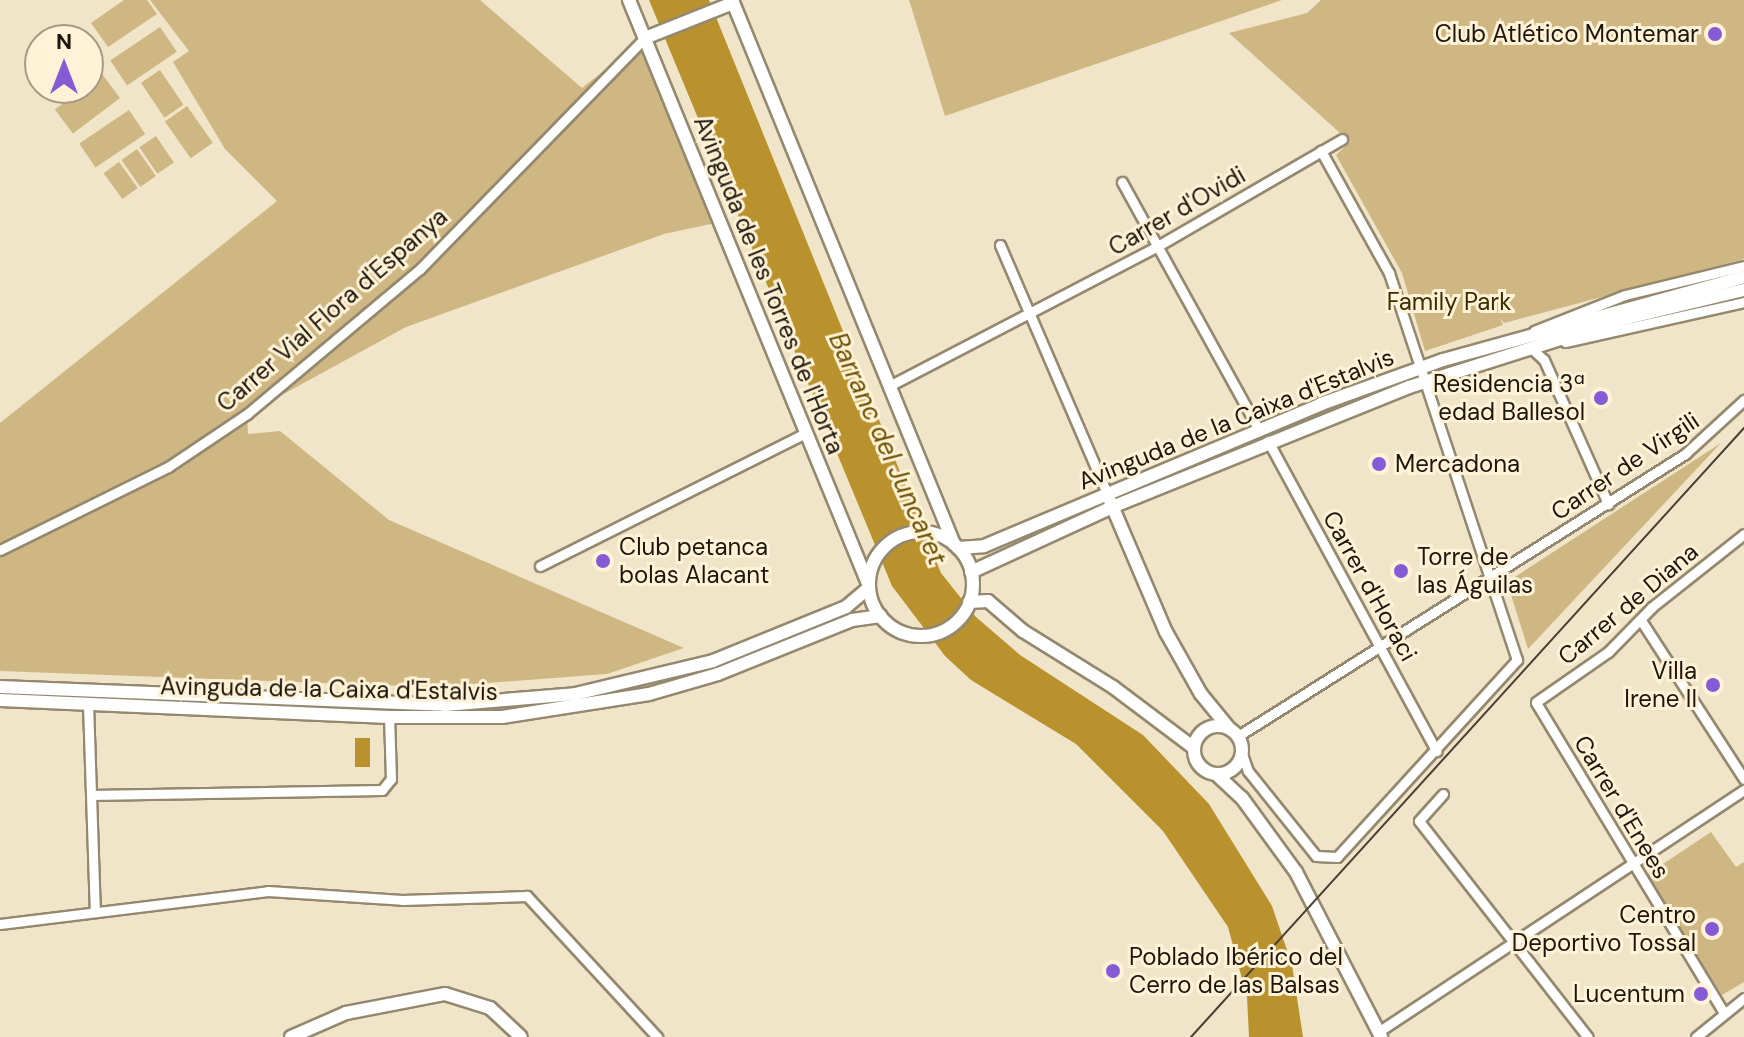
<!DOCTYPE html>
<meta charset="utf-8">
<style>
body{margin:0}
#map{position:relative;width:1744px;height:1037px;overflow:hidden;background:#f1e5c9;font-family:"DM Sans",sans-serif}
div>[style]{position:absolute}
[style*='--x']{left:calc(var(--x)*1px);top:calc(var(--y)*1px);width:calc(var(--w)*1px);rotate:calc(var(--a)*1deg)}
.green>*{inset:0;background:#ceb782;transform-origin:0 0}
.water>*{inset:0;background:#b9922e;transform-origin:0 0}
.roads{filter:drop-shadow(2px 0 #94896f) drop-shadow(-2px 0 #94896f) drop-shadow(0 2px #94896f) drop-shadow(0 -2px #94896f)}
.street>*{height:9px;margin:-4.5px;padding:0 4.5px;transform-origin:4.5px;border-radius:4.5px;background:#fff}
.secondary>*{height:12px;margin:-6px;padding:0 6px;transform-origin:6px;border-radius:6px;background:#fff}
.secondary>.ring{margin:-6px;padding:0;box-sizing:content-box;background:none;border:12px solid #fff;border-radius:50%}
.tram>*{height:2px;margin:-1px;padding:0 1px;transform-origin:1px;border-radius:1px;background:#484133}
.dots>*{width:22px;height:22px;translate:-50% -50%;box-sizing:border-box;border:4px solid #fff2d6;border-radius:50%}
span{translate:-50% -50%;white-space:nowrap;text-align:center;line-height:1.15;-webkit-text-stroke:6px #fff2d6;paint-order:stroke}
.poi-label{font-size:24px;color:#1c170d}
.right{translate:-100% -50%;text-align:right}
.left{translate:0 -50%;text-align:left}
.street-label{font-size:24px;color:#1c170d}
.park-label{font-size:24px;color:#3c2c01}
.water-label{font-size:26px;color:#6d5203;font-style:italic}
.north{position:absolute;left:24px;top:24px;width:80px;height:80px;box-sizing:border-box;background:#fff2d6;border:2px solid #a49a86;border-radius:50%;rotate:0deg;font-size:22px;font-weight:700;line-height:32px;text-align:center;color:#1c170d}
.north::after{content:'';display:block;margin:auto;width:28px;height:36px;background:#865ad4;clip-path:polygon(50% 0,100% 100%,50% 72%,0 100%)}
</style>
<div id="map">
<div class="green">
<i style="clip-path:polygon(124px 0,147px 0,157px 14px,108px 47px,91px 23px)"></i>
<i style="clip-path:polygon(150px 0,480px 0,582px 88px,645px 38px,720px 222px,664px 234px,406px 327px,247px 414px,248px 434px,280px 431px,389px 520px,684px 648px,607px 674px,433px 687px,0 671px,0 423px,277px 201px,225px 149px,173px 62px,189px 51px)"></i>
<i style="clip-path:polygon(909px 0,1282px 0,945px 116px)"></i>
<i style="clip-path:polygon(1321px 0,1744px 0,1744px 259px,1504px 323px,1500px 318px,1503px 325px,1425px 351px,1402px 273px,1336px 155px,1350px 142px,1229px 33px,1307px 13px)"></i>
<i style="left:160px;top:27px;width:30px;height:60px;rotate:56deg"></i>
<i style="left:160px;top:70px;width:42px;height:23px;rotate:56deg"></i>
<i style="left:102px;top:74px;width:30px;height:59px;rotate:53deg"></i>
<i style="left:187px;top:106px;width:45px;height:27px;rotate:55deg"></i>
<i style="left:129px;top:110px;width:29px;height:60px;rotate:56deg"></i>
<i style="left:156px;top:136px;width:32px;height:20px;rotate:56deg"></i>
<i style="left:137px;top:149px;width:33px;height:19px;rotate:55deg"></i>
<i style="left:119px;top:162px;width:32px;height:19px;rotate:54deg"></i>
<i style="clip-path:polygon(1721px 443px,1528px 649px,1507px 582px)"></i>
<i style="clip-path:polygon(1711px 832px,1736px 867px,1744px 862px,1744px 982px,1722px 995px,1645px 876px)"></i>
</div>
<div class="water">
<i style="clip-path:polygon(649px 0,709px 0,941px 573px,976px 617px,1020px 655px,1143px 735px,1209px 804px,1272px 906px,1292px 965px,1303px 1037px,1249px 1037px,1247px 997px,1228px 927px,1163px 831px,1076px 744px,971px 680px,945px 656px,892px 586px)"></i>
<i style="left:370px;top:738px;width:29px;height:15px;rotate:90deg"></i>
</div>
<div class="roads">
<div class="street">
<i style="--x:1122;--y:182;--w:283;--a:61.1"></i>
<i style="--x:1000;--y:245;--w:271;--a:66.7"></i>
<i style="--x:1534;--y:331;--w:98;--a:-21.6"></i>
<i style="--x:1625;--y:295;--w:122;--a:-13.7"></i>
<i style="--x:1565;--y:342;--w:183;--a:-12.6"></i>
<i style="--x:1530;--y:347;--w:19;--a:43"></i>
<i style="--x:1544;--y:360;--w:158;--a:66"></i>
<i style="--x:889;--y:386;--w:301;--a:-27.5"></i>
<i style="--x:1156;--y:247;--w:215;--a:-30.1"></i>
<i style="--x:1268;--y:441;--w:353;--a:61.5"></i>
<i style="--x:0;--y:550;--w:187;--a:-26.3"></i>
<i style="--x:168;--y:467;--w:95;--a:-33.9"></i>
<i style="--x:247;--y:414;--w:226;--a:-40"></i>
<i style="--x:420;--y:269;--w:322;--a:-45.8"></i>
<i style="--x:540;--y:566;--w:297;--a:-26.6"></i>
<i style="--x:1642;--y:622;--w:187;--a:57"></i>
<i style="--x:88;--y:704;--w:208;--a:88.1"></i>
<i style="--x:1238;--y:736;--w:529;--a:-32.25"></i>
<i style="--x:1685;--y:454;--w:80;--a:-42.5"></i>
<i style="--x:1242;--y:754;--w:18;--a:71"></i>
<i style="--x:1248;--y:771;--w:109;--a:51.3"></i>
<i style="--x:1316;--y:856;--w:21;--a:3"></i>
<i style="--x:1337;--y:857;--w:267;--a:-47.6"></i>
<i style="--x:1517;--y:660;--w:408;--a:-108.3"></i>
<i style="--x:1389;--y:273;--w:140;--a:-119.1"></i>
<i style="--x:1443;--y:794;--w:36;--a:132"></i>
<i style="--x:1419;--y:821;--w:274;--a:52"></i>
<i style="--x:91;--y:795;--w:291;--a:-1"></i>
<i style="--x:382;--y:790;--w:14;--a:-51"></i>
<i style="--x:391;--y:779;--w:62;--a:-91.8"></i>
<i style="--x:0;--y:924;--w:270;--a:-7"></i>
<i style="--x:268;--y:891;--w:134;--a:3.8"></i>
<i style="--x:402;--y:900;--w:125;--a:-1.8"></i>
<i style="--x:527;--y:896;--w:192;--a:47.3"></i>
<i style="--x:1724;--y:1013;--w:363;--a:-121.2"></i>
<i style="--x:1536;--y:702;--w:88;--a:-34.8"></i>
<i style="--x:1608;--y:652;--w:63;--a:-45.6"></i>
<i style="--x:1652;--y:607;--w:117;--a:-38.4"></i>
<i style="--x:1378;--y:1032;--w:439;--a:-33.5"></i>
<i style="--x:1696;--y:1037;--w:62;--a:-39.1"></i>
</div>
<div class="secondary">
<i style="--x:629;--y:0;--w:633;--a:67.73"></i>
<i style="--x:732;--y:0;--w:588;--a:67.8"></i>
<i style="--x:645;--y:38;--w:95;--a:-21.7"></i>
<i style="--x:1110;--y:501;--w:142;--a:66.9"></i>
<i style="--x:1166;--y:632;--w:71;--a:60.6"></i>
<i style="--x:1201;--y:694;--w:43;--a:50.7"></i>
<i class="ring" style="left:869px;top:532px;width:92px;height:92px"></i>
<i style="--x:958;--y:548;--w:26;--a:-4"></i>
<i style="--x:984;--y:546;--w:366;--a:-22.8"></i>
<i style="--x:1321;--y:404;--w:130;--a:-19.8"></i>
<i style="--x:1443;--y:360;--w:312;--a:-15.4"></i>
<i style="--x:971;--y:572;--w:155;--a:-24.7"></i>
<i style="--x:1112;--y:507;--w:320;--a:-22"></i>
<i style="--x:1409;--y:387;--w:229;--a:-17.6"></i>
<i style="--x:1627;--y:318;--w:120;--a:-13.5"></i>
<i style="--x:969;--y:602;--w:19;--a:-3"></i>
<i style="--x:988;--y:601;--w:46;--a:40.6"></i>
<i style="--x:1023;--y:631;--w:106;--a:31.9"></i>
<i style="--x:1113;--y:687;--w:101;--a:37"></i>
<i style="--x:0;--y:687;--w:445;--a:2.3"></i>
<i style="--x:445;--y:705;--w:130;--a:-4.8"></i>
<i style="--x:575;--y:694;--w:142;--a:-13.4"></i>
<i style="--x:713;--y:661;--w:144;--a:-22.1"></i>
<i style="--x:846;--y:607;--w:30;--a:-40"></i>
<i style="--x:0;--y:700;--w:389;--a:2.5"></i>
<i style="--x:389;--y:717;--w:113;--a:0"></i>
<i style="--x:502;--y:717;--w:149;--a:-8.9"></i>
<i style="--x:649;--y:694;--w:72;--a:-16.2"></i>
<i style="--x:718;--y:674;--w:144;--a:-21.9"></i>
<i style="--x:852;--y:620;--w:29;--a:-8"></i>
<i class="ring" style="left:1194px;top:726px;width:36px;height:36px"></i>
<i style="--x:1216;--y:774;--w:35;--a:43"></i>
<i style="--x:1242;--y:798;--w:92;--a:53.9"></i>
<i style="--x:1296;--y:872;--w:186;--a:62.7"></i>
<i style="--x:291;--y:1037;--w:60;--a:-23.6"></i>
<i style="--x:346;--y:1013;--w:101;--a:-10.9"></i>
<i style="--x:445;--y:994;--w:47;--a:17.3"></i>
<i style="--x:490;--y:1008;--w:42;--a:43.1"></i>
</div>
</div>
<div class="tram">
<i style="--x:1191;--y:1037;--w:823;--a:-47.76"></i>
</div>
<div class="dots">
<i style="left:1715px;top:34px;background:#865ad4"></i>
<i style="left:1601px;top:398px;background:#865ad4"></i>
<i style="left:1379px;top:464px;background:#865ad4"></i>
<i style="left:603px;top:561px;background:#865ad4"></i>
<i style="left:1401px;top:571px;background:#865ad4"></i>
<i style="left:1713px;top:685px;background:#865ad4"></i>
<i style="left:1712px;top:929px;background:#865ad4"></i>
<i style="left:1113px;top:971px;background:#865ad4"></i>
<i style="left:1701px;top:994px;background:#865ad4"></i>
</div>
<div class="poi-label">
<span class="right" style="left:1699px;top:34px">Club Atlético Montemar</span>
<span class="right" style="left:1585px;top:398px">Residencia 3ª<br>edad Ballesol</span>
<span class="left" style="left:1395px;top:464px">Mercadona</span>
<span class="left" style="left:619px;top:561px">Club petanca<br>bolas Alacant</span>
<span class="left" style="left:1417px;top:571px">Torre de<br>las Águilas</span>
<span class="right" style="left:1697px;top:685px">Villa<br>Irene II</span>
<span class="right" style="left:1696px;top:929px">Centro<br>Deportivo Tossal</span>
<span class="left" style="left:1129px;top:971px">Poblado Ibérico del<br>Cerro de las Balsas</span>
<span class="right" style="left:1685px;top:994px">Lucentum</span>
</div>
<div class="street-label">
<span style="left:1177px;top:211px;rotate:-30deg">Carrer d'Ovidi</span>
<span style="left:769px;top:285px;rotate:68deg">Avinguda de les Torres de l'Horta</span>
<span style="left:332px;top:310px;rotate:-41deg">Carrer Vial Flora d'Espanya</span>
<span style="left:1236px;top:419px;rotate:-22deg">Avinguda de la Caixa d'Estalvis</span>
<span style="left:1625px;top:466px;rotate:-34deg">Carrer de Virgili</span>
<span style="left:1370px;top:586px;rotate:61deg">Carrer d'Horaci</span>
<span style="left:1628px;top:604px;rotate:-40deg">Carrer de Diana</span>
<span style="left:329px;top:689px;rotate:1deg">Avinguda de la Caixa d'Estalvis</span>
<span style="left:1622px;top:807px;rotate:59deg">Carrer d'Enees</span>
</div>
<div class="park-label">
<span style="left:1449px;top:302px">Family Park</span>
</div>
<div class="water-label">
<span style="left:887px;top:449px;rotate:66deg">Barranc del Juncaret</span>
</div>
<div class="north">N</div>
</div>
